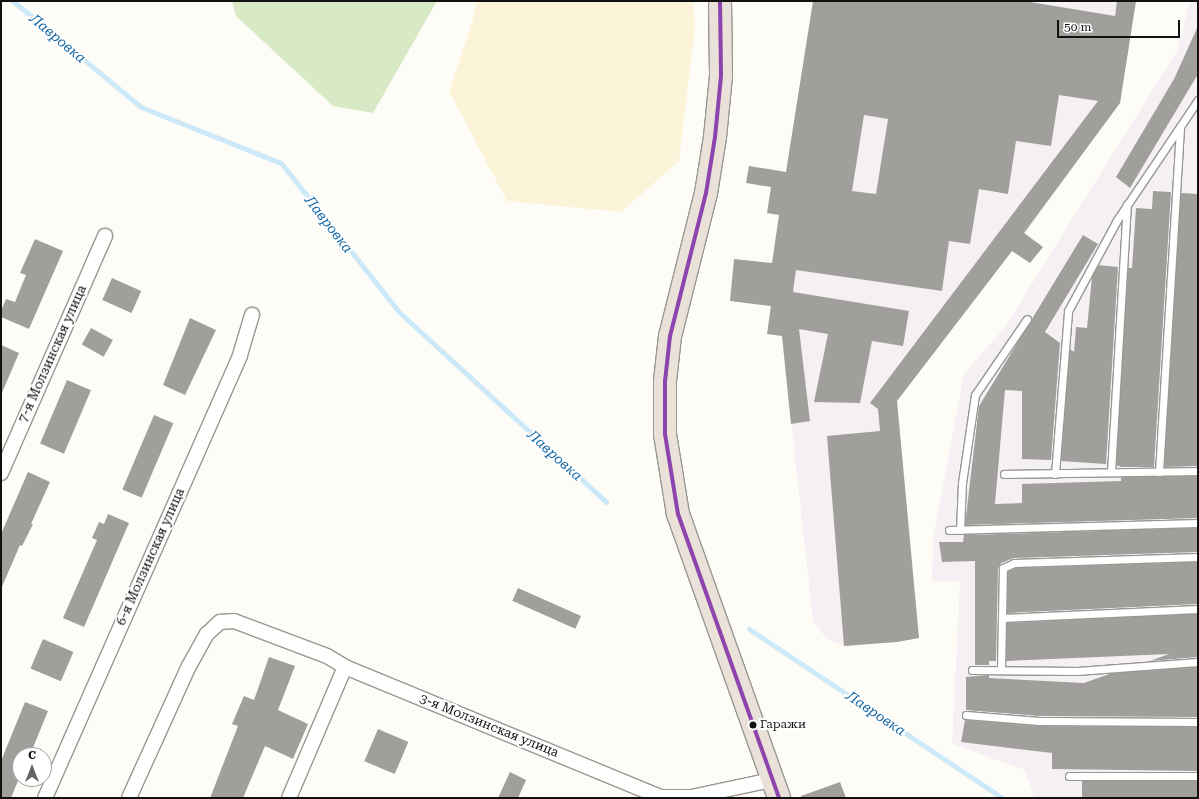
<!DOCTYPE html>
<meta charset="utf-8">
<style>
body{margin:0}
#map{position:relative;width:1199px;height:799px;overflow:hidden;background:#fdfcf7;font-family:"Roboto Serif",serif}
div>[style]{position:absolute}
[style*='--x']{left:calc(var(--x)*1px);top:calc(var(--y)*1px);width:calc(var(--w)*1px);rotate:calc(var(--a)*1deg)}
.industrial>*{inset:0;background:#f5f0f3}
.forest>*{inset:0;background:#d8eac5}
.sand>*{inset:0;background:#fcf4d9}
.stream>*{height:5px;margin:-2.5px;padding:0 2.5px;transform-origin:2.5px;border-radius:2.5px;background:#cde8f7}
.building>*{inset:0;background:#a19f9c;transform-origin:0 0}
.roads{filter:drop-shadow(1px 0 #979795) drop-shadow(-1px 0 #979795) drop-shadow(0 1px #979795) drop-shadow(0 -1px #979795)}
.lane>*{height:7px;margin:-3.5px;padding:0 3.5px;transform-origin:3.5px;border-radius:3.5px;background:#fffffe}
.street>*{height:14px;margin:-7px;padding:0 7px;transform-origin:7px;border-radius:7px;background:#fffffe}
.highway>*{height:22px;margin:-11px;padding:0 11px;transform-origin:11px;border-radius:11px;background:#eae1d8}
.bus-1>*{height:4px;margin:-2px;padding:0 2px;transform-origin:2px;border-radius:2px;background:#8e44ad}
.dots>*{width:11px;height:11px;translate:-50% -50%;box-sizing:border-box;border:2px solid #fff;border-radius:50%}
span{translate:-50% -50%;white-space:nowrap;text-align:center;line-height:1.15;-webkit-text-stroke:4px #fff;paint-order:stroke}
.bus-label{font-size:12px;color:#111}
.left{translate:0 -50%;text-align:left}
.street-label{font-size:13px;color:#111}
.water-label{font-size:14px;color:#1768a6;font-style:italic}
.frame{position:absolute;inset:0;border:2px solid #111;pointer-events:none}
.north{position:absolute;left:12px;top:747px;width:40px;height:40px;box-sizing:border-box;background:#fff;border:1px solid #a0a0a0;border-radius:50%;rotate:0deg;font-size:11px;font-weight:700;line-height:16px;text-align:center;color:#111}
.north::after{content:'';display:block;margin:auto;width:14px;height:18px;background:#646362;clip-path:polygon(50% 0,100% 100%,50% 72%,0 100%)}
.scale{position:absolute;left:1057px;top:20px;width:123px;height:18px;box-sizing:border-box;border:2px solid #111;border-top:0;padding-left:5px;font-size:12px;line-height:14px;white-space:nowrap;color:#111;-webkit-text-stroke:3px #fff;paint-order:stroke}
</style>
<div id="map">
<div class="industrial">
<i style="clip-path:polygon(814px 1px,1136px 1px,1120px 103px,1025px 234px,897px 401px,919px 638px,896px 642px,844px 646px,827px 639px,813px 621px,782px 336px,767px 334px,788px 159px)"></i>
<i style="clip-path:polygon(1190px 1px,1198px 1px,1198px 798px,1034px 798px,1025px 770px,952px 744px,960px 581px,932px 581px,933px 539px,964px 374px,1005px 327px,1177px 51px)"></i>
</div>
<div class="forest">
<i style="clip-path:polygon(232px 1px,437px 1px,373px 113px,333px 106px,236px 16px)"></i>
</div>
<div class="sand">
<i style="clip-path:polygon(476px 1px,693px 1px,695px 27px,679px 161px,621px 212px,507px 201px,449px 91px,473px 19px)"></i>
</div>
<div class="stream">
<i style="--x:13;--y:1;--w:166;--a:39.6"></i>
<i style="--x:141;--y:107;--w:151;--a:21.8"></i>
<i style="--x:281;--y:163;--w:190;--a:51.6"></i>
<i style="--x:399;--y:312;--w:281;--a:42.5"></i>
<i style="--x:749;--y:629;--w:304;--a:33.7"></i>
</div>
<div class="building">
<i style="clip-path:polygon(evenodd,813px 1px,1024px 1px,1115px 16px,1117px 1px,1136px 1px,1120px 103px,1024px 233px,1043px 247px,1030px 263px,1012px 251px,897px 401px,919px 638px,897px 642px,844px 646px,827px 436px,880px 431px,878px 409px,870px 403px,1098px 101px,1059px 95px,1051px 146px,1016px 141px,1008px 194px,979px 189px,970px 244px,949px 241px,942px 291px,796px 270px,793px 292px,909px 311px,903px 346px,872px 341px,860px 403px,814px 402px,828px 334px,799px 329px,810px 421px,791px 424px,782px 336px,767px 334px,771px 306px,730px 301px,734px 259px,772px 263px,779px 215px,767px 213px,771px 187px,746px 183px,749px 166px,786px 172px,813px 1px,864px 115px,888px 119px,876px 194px,852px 191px,864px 115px)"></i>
<i style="clip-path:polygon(1198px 26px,1198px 74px,1130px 188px,1116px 177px,1174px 79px)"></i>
<i style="clip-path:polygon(1153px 191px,1171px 192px,1154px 467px,1121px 467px,1116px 465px,1128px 268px,1132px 268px,1136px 208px,1152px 209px)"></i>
<i style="clip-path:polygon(1181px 193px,1198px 194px,1198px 466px,1164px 467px)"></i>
<i style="clip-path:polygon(1083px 235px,1098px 244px,1045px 332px,1060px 343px,1051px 460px,1022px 459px,1022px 391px,1005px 390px,995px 504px,1022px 503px,1022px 484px,1121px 481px,1121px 477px,1198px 476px,1198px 518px,965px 525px,979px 406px)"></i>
<i style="clip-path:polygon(35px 239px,63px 251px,29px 329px,1px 317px,1px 311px,6px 299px,15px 302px,26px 275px,20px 273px)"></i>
<i style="clip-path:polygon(1098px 265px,1118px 267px,1106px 464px,1061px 461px,1070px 349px,1074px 352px,1076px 327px,1087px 328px,1092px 277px)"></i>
<i style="left:112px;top:278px;width:32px;height:24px;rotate:24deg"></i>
<i style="clip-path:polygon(190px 318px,216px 330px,185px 395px,163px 385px)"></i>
<i style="left:91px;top:328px;width:25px;height:19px;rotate:29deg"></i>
<i style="clip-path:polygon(1px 345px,19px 353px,1px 395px)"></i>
<i style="left:67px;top:380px;width:26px;height:69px;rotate:23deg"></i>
<i style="left:154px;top:415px;width:21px;height:81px;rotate:23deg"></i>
<i style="clip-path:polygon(28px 472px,50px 482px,31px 524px,33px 524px,22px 546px,20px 545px,1px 589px,1px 534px)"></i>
<i style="clip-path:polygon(108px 514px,129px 523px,84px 627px,63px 618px,97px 540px,92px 538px,99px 522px,104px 524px)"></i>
<i style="clip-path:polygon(1198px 528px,1198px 552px,1014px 558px,1001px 563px,998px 568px,996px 661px,989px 661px,989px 665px,975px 665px,975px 561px,942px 562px,939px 542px,963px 542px,964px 535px)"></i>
<i style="clip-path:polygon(1198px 562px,1198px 604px,1007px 613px,1008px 571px,1015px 568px)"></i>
<i style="left:518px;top:588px;width:69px;height:14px;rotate:24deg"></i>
<i style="clip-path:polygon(1198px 614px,1198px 657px,1150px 661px,1169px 654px,1006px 661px,1007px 623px)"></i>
<i style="left:43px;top:639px;width:33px;height:32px;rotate:23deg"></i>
<i style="clip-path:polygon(269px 657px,295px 666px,278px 710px,308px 724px,293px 759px,265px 746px,243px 798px,210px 798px,238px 726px,232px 724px,244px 696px,254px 700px)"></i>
<i style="clip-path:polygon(1198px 667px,1198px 717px,1039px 716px,966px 710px,966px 677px,989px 675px,989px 678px,1084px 683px,1112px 673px)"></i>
<i style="clip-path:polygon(25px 702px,48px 711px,30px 755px,20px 755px,20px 776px,11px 798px,1px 798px,1px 761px)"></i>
<i style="clip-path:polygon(965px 720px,1039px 726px,1198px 727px,1198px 771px,1052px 769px,1052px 753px,961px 742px)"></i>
<i style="left:378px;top:729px;width:33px;height:35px;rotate:23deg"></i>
<i style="clip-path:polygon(510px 772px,526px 780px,518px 798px,498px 798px)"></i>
<i style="left:1082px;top:781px;width:116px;height:17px"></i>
<i style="clip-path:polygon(840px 782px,846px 798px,801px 798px,801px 796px)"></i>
</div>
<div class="roads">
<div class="lane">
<i style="--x:1111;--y:472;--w:268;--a:-86.6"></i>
<i style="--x:1159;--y:472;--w:346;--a:-86.5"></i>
<i style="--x:1004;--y:474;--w:194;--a:-0.9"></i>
<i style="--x:1055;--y:474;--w:164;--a:-85.4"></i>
<i style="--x:1068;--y:311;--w:103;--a:-61.7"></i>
<i style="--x:1117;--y:220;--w:145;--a:-56"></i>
<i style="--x:949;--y:530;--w:249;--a:-1.6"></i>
<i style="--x:960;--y:530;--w:47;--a:-87.6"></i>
<i style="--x:962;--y:483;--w:89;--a:-81.6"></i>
<i style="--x:975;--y:395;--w:92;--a:-55.6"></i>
<i style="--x:1002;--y:618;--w:50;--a:-88.9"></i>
<i style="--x:1003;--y:568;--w:12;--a:-24"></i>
<i style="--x:1014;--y:563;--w:184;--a:-1.9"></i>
<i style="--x:1001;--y:669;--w:51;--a:-88.9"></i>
<i style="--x:1002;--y:618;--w:196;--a:-2.6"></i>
<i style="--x:972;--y:670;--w:105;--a:0.5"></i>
<i style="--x:1077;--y:671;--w:121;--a:-4.3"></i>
<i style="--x:966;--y:715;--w:73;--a:4.7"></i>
<i style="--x:1039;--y:721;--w:159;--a:0.4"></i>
<i style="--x:1069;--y:776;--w:129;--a:0"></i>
</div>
<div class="street">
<i style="--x:1;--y:473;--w:259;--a:-66.3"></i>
<i style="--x:45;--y:798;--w:484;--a:-66.2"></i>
<i style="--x:240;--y:355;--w:42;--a:-73.3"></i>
<i style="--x:129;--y:798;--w:145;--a:-65.6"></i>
<i style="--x:189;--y:666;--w:37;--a:-61"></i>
<i style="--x:207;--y:634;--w:18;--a:-43"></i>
<i style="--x:220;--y:622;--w:14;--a:-4"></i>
<i style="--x:234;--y:621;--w:99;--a:20.6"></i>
<i style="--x:327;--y:656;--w:21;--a:31"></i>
<i style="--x:345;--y:667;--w:342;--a:22.4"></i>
<i style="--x:661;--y:797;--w:30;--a:0"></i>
<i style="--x:691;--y:797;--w:83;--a:-11.9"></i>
<i style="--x:289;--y:798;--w:142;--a:-66.9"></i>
</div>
<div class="highway">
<i style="--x:720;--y:1;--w:75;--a:89.2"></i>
<i style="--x:721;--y:76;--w:61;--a:95.6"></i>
<i style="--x:715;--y:137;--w:57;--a:99.1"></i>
<i style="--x:706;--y:193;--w:147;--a:104.1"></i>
<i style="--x:670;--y:336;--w:45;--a:96.3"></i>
<i style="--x:665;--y:381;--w:53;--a:90"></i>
<i style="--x:665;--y:434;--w:81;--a:80.8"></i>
<i style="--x:678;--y:514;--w:301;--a:70.4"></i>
</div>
</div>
<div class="bus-1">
<i style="--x:720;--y:1;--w:75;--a:89.2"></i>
<i style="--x:721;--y:76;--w:61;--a:95.6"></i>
<i style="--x:715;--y:137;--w:57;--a:99.1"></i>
<i style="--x:706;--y:193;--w:147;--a:104.1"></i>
<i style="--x:670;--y:336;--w:45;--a:96.3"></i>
<i style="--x:665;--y:381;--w:53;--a:90"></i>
<i style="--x:665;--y:434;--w:81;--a:80.8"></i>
<i style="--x:678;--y:514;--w:301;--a:70.4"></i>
</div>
<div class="dots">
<i style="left:753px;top:725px;background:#111"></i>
</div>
<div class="bus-label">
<span class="left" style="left:760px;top:725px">Гаражи</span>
</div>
<div class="street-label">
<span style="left:53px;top:354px;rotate:-66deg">7-я Молзинская улица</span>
<span style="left:151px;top:557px;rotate:-66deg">6-я Молзинская улица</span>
<span style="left:489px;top:726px;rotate:22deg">3-я Молзинская улица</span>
</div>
<div class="water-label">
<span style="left:58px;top:38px;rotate:40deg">Лавровка</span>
<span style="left:329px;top:224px;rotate:52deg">Лавровка</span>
<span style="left:555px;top:455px;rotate:42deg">Лавровка</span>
<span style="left:876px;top:713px;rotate:34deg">Лавровка</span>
</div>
<div class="frame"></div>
<div class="north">С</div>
<div class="scale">50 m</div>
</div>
